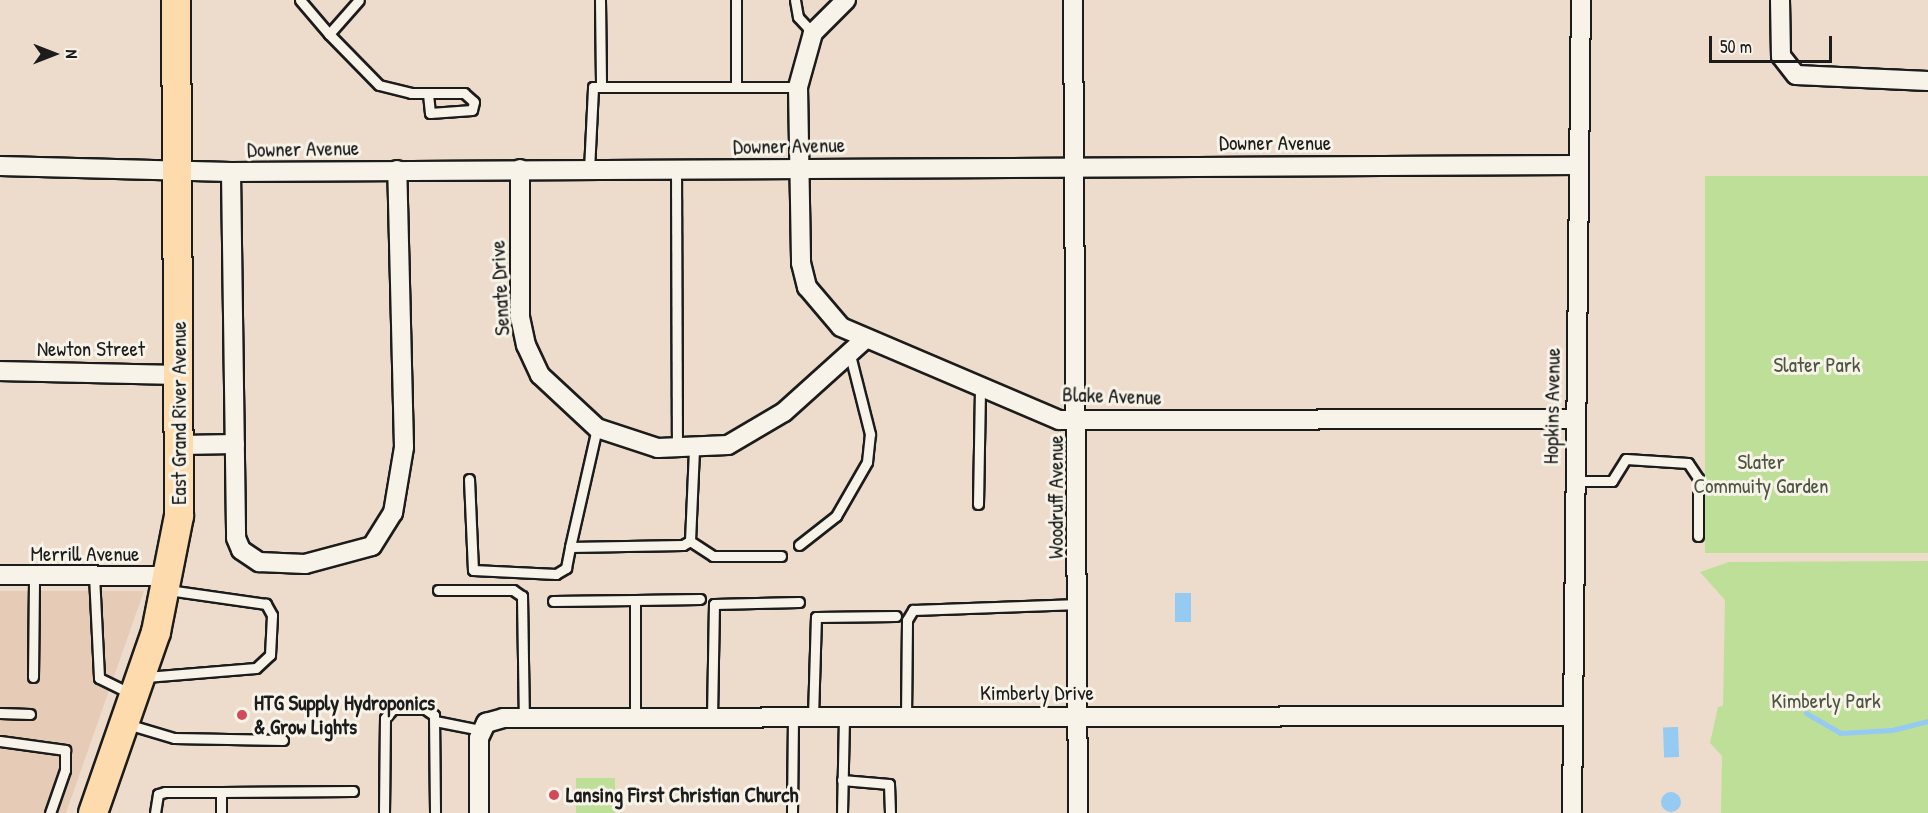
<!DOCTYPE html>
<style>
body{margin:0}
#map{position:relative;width:1928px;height:813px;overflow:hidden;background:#eddccb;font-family:"Patrick Hand",sans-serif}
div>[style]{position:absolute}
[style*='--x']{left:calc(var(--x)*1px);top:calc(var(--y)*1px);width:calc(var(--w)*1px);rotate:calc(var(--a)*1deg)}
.built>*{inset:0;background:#e6ccb7}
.green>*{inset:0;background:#bedf98;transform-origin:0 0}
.water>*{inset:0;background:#95caf3;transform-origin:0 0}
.round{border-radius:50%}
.stream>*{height:5px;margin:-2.5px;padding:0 2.5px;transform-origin:2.5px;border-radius:2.5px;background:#95caf3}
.roads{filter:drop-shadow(2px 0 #1c1c1c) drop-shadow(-2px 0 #1c1c1c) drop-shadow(0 2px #1c1c1c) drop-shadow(0 -2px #1c1c1c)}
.lane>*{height:9px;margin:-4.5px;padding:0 4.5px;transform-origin:4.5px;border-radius:4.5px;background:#f7f3e8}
.street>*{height:18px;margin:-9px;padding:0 9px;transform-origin:9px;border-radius:9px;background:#f7f3e8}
.primary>*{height:28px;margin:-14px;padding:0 14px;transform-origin:14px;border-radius:14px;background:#fedbac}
.dots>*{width:16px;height:16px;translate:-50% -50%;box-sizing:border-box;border:3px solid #f7f3e8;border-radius:50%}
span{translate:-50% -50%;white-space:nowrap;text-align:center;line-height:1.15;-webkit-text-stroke:6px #f7f3e8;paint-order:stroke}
.street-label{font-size:21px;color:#1c1c1c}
.park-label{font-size:21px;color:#4d5641}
.poi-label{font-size:21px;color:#1c1c1c;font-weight:700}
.left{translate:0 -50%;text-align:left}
.north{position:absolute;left:24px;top:24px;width:60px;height:60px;-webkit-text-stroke:4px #f7f3e8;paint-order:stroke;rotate:90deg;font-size:16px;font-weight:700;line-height:24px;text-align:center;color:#1c1c1c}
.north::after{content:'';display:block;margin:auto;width:21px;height:27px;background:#1c1c1c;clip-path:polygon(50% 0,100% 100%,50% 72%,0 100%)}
.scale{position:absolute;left:1709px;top:36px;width:123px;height:27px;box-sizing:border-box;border:3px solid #1c1c1c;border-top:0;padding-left:8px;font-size:18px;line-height:21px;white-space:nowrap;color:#1c1c1c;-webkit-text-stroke:4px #f7f3e8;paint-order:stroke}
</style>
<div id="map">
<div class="built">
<i style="clip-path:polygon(0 591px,144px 591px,66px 813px,0 813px)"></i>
</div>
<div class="green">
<i style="left:1928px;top:176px;width:377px;height:223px;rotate:90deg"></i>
<i style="clip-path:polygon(1928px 561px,1928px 813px,1721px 813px,1722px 756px,1710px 743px,1718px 707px,1723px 706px,1725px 600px,1700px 572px,1729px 562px)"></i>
<i style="left:576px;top:778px;width:39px;height:35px"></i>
</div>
<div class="water">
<i style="left:1175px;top:593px;width:16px;height:29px"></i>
<i style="left:1678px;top:727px;width:30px;height:15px;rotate:88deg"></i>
<i class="round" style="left:1661px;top:792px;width:20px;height:20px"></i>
</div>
<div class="stream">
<i style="--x:1806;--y:713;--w:39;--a:30"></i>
<i style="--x:1840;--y:733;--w:52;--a:-3.3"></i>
<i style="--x:1892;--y:730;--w:37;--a:-14"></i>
</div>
<div class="roads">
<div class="lane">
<i style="--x:300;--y:0;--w:45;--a:49.5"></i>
<i style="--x:329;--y:34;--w:45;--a:-48.6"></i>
<i style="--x:600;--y:0;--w:84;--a:89.3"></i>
<i style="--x:795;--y:0;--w:17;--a:80"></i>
<i style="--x:798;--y:17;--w:22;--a:47"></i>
<i style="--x:329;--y:34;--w:71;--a:45.6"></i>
<i style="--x:379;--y:85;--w:33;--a:14"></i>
<i style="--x:411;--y:93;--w:53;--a:0"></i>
<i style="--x:464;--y:93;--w:13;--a:42"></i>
<i style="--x:474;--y:102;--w:8;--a:104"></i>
<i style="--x:472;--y:110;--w:42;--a:175.9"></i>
<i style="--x:430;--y:113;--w:20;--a:-96"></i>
<i style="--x:736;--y:84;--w:84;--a:-90"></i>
<i style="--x:589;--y:170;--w:83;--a:-87.2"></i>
<i style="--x:593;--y:87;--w:205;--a:0"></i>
<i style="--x:676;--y:170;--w:279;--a:89.8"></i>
<i style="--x:597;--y:428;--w:122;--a:102.8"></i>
<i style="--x:570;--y:547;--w:113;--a:-1"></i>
<i style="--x:683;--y:545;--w:8;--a:-30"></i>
<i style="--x:690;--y:541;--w:91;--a:-87.5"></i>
<i style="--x:469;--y:479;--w:91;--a:87.5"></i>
<i style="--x:473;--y:570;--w:83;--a:2.8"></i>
<i style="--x:556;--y:574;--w:12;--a:-31"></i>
<i style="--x:566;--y:568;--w:21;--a:-79"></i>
<i style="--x:1573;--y:481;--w:39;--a:0"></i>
<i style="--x:1612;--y:481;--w:26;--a:-58"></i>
<i style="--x:1626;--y:459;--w:62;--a:3.7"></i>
<i style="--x:1688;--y:463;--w:18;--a:56"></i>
<i style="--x:1698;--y:478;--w:58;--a:90"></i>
<i style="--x:978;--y:504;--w:116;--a:-89"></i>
<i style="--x:690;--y:541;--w:27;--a:33"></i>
<i style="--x:713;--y:556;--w:68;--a:0"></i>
<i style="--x:799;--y:545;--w:47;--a:-38.1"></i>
<i style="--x:836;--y:516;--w:62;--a:-60.1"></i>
<i style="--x:867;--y:462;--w:28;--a:-84"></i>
<i style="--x:870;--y:434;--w:81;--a:-104.2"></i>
<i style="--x:94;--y:575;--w:103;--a:87.2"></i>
<i style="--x:99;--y:678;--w:37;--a:26"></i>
<i style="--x:438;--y:590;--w:75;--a:0"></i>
<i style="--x:513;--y:590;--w:11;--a:34"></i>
<i style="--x:522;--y:596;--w:122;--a:89.1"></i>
<i style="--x:635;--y:600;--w:65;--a:-0.9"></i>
<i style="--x:553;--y:601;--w:82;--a:-0.7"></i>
<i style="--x:635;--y:600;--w:118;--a:90"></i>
<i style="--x:33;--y:677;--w:101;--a:-89.4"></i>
<i style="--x:146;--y:677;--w:110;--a:-4.7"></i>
<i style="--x:256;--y:668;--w:19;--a:-43"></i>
<i style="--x:270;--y:655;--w:40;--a:-87.1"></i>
<i style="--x:272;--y:615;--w:13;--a:-119"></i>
<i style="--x:266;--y:604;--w:99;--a:-171.9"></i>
<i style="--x:0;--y:713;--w:30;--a:2"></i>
<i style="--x:813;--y:717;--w:100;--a:-88.3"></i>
<i style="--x:816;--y:617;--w:80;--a:-0.7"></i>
<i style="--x:906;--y:717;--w:97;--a:-89.4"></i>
<i style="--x:907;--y:620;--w:12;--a:-59"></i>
<i style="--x:913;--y:610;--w:166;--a:-2.1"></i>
<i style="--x:712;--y:718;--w:114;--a:-89"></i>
<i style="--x:714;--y:604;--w:85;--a:-1.3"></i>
<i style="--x:435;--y:721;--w:47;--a:11.1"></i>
<i style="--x:127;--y:724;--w:49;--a:16.6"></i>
<i style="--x:174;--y:738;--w:109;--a:1.1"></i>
<i style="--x:0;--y:741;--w:66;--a:7.9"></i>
<i style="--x:65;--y:750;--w:20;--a:90"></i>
<i style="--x:65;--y:770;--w:46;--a:109.2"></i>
<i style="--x:842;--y:780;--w:47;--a:4.9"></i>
<i style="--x:889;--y:784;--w:29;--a:88"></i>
<i style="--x:221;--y:792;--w:132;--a:-0.4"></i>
<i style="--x:155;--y:813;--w:19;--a:-81"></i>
<i style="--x:158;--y:794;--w:7;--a:-16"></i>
<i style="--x:165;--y:792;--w:56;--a:0"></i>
<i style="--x:221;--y:792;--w:21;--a:90"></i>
<i style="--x:384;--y:813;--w:95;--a:-89.4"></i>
<i style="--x:385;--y:718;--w:12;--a:-48"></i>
<i style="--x:393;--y:709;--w:32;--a:0"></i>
<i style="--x:425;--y:709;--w:11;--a:34"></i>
<i style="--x:434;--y:715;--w:98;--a:89.4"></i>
<i style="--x:792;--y:813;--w:95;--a:-89.4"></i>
<i style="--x:842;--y:813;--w:95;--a:-88.8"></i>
</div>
<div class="street">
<i style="--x:846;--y:0;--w:47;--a:135"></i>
<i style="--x:813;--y:33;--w:56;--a:105.5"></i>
<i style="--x:798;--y:87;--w:176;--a:89"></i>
<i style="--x:801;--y:263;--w:25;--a:76"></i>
<i style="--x:807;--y:287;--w:52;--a:49.6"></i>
<i style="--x:841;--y:327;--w:237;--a:23.1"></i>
<i style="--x:1059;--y:420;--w:515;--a:-0.11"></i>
<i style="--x:1073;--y:0;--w:813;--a:89.65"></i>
<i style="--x:1780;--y:0;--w:56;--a:89"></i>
<i style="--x:1781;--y:56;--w:24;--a:52"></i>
<i style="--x:1796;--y:75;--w:132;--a:2.6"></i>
<i style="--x:0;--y:166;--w:231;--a:1.5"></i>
<i style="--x:231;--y:172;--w:1348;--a:-0.3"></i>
<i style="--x:520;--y:169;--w:148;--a:90"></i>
<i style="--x:520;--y:317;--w:29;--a:78"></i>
<i style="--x:526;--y:345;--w:33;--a:65"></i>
<i style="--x:540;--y:375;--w:78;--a:42.9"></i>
<i style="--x:597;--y:428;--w:64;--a:18.2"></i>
<i style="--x:658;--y:448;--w:70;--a:-2.5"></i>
<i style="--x:728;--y:445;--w:65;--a:-30.5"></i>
<i style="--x:784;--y:412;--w:108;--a:-42"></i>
<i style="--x:231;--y:172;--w:366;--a:89.2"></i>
<i style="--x:236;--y:538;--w:13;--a:67"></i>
<i style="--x:241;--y:550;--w:22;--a:34"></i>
<i style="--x:259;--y:562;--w:46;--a:2.5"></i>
<i style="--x:305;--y:564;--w:69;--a:-15"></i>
<i style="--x:372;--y:546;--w:39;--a:-58"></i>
<i style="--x:393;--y:513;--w:67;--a:-80.5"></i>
<i style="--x:404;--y:447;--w:277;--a:-91.4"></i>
<i style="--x:0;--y:371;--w:181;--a:1.3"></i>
<i style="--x:181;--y:445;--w:54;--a:-1.1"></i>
<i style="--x:0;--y:575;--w:169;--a:0.3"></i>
<i style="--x:479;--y:813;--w:75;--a:-90"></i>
<i style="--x:479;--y:738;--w:17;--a:-65"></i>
<i style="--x:486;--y:723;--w:18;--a:-16"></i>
<i style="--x:503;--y:718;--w:1069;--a:-0.11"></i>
<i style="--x:1572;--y:813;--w:813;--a:-89.37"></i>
</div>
<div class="primary">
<i style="--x:93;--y:813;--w:192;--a:-70.8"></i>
<i style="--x:156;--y:632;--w:118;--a:-78.8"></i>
<i style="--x:179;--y:516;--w:516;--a:-90.33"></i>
</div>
</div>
<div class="dots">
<i style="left:242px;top:715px;background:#d1495b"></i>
<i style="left:554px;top:795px;background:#d1495b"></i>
</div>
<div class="street-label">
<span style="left:1275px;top:143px">Downer Avenue</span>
<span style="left:789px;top:146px;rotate:-1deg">Downer Avenue</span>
<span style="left:303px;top:149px;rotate:-1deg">Downer Avenue</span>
<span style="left:500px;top:288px;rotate:-93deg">Senate Drive</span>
<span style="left:91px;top:349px">Newton Street</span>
<span style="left:1112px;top:396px;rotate:2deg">Blake Avenue</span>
<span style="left:1552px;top:406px;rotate:-89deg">Hopkins Avenue</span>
<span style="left:179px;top:413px;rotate:-90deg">East Grand River Avenue</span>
<span style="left:1056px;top:497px;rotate:-90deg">Woodruff Avenue</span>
<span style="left:85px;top:554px">Merrill Avenue</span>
<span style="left:1037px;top:693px">Kimberly Drive</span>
</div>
<div class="park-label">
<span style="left:1817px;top:365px">Slater Park</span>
<span style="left:1761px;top:474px">Slater<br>Commuity Garden</span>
<span style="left:1826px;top:701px">Kimberly Park</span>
</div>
<div class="poi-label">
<span class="left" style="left:254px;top:715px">HTG Supply Hydroponics<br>&amp; Grow Lights</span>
<span class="left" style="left:566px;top:795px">Lansing First Christian Church</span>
</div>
<div class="north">N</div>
<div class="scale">50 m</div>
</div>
